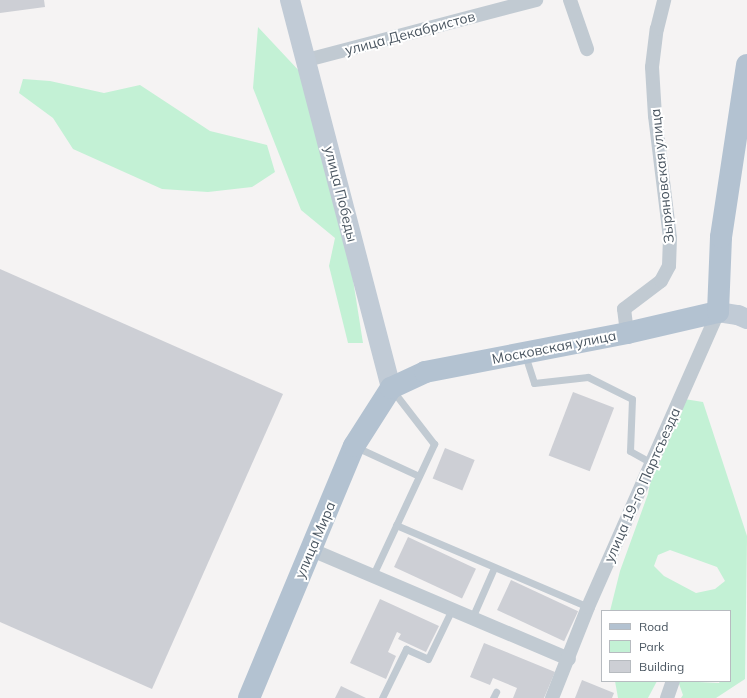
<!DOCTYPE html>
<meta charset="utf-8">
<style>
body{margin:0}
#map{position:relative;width:747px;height:698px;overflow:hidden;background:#f5f3f3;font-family:Mulish,sans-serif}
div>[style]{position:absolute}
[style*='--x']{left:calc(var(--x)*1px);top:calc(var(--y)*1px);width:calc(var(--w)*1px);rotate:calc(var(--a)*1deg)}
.green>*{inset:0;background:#c3f1d5}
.building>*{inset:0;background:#cdcfd5;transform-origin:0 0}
.lane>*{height:7px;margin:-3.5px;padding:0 3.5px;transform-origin:3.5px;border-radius:3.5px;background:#c1cad2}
.street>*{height:14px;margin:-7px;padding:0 7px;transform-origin:7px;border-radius:7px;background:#c1cad2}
.secondary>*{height:20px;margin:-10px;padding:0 10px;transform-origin:10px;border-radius:10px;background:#c1cbd6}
.primary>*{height:22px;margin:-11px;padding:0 11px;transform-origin:11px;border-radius:11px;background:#b3c2d1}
span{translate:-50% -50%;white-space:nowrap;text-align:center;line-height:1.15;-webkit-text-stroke:4px #fff;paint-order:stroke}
.street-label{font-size:14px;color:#4a5661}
.legend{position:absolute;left:601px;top:610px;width:130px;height:72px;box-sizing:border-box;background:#fff;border:1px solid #b7bbc0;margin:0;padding:5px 7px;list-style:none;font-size:12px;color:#4a5661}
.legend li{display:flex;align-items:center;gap:8px;height:20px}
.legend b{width:20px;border:1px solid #b7bbc0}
</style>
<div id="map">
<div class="green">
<i style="clip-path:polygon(258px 27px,302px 74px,348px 248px,363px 343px,348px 343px,329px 266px,335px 238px,301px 210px,253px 88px)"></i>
<i style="clip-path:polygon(23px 79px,50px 81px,104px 93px,140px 85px,210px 131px,267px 145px,275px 172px,252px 187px,208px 192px,162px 189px,73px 149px,53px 118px,19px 93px)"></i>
<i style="clip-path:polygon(evenodd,678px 398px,703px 402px,747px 536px,745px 679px,716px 698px,681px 698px,683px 695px,678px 681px,719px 683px,720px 681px,730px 681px,730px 611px,610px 611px,620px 571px,648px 494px,657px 444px,678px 398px,670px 550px,717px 567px,725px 581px,715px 589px,696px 593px,664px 576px,654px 566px,658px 555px,670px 550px)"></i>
<i style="clip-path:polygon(615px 681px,657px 681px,648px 698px,618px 698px)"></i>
</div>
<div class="building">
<i style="clip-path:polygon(0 0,44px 0,45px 7px,0 13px)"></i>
<i style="clip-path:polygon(0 269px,283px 394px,152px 689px,0 622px)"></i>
<i style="left:573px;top:392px;width:44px;height:68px;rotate:21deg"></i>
<i style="left:445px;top:448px;width:32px;height:33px;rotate:22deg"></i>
<i style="left:408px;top:537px;width:75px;height:33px;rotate:25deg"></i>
<i style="left:511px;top:580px;width:74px;height:33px;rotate:25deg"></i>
<i style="clip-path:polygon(380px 599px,439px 626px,426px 652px,398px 639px,401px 634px,397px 632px,388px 652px,396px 656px,386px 679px,350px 663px)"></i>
<i style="clip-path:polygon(484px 643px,555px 672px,544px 698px,513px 698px,517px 688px,493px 678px,490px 685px,470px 677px)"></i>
<i style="clip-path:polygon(582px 680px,614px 693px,612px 698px,575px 698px)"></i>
<i style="clip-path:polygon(341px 686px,366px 698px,335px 698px)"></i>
</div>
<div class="lane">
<i style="--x:525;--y:355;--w:29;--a:72"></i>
<i style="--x:534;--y:383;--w:54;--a:-6.3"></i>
<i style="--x:588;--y:377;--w:49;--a:26.6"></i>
<i style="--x:632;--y:399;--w:52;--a:92.2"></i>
<i style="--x:630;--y:451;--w:25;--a:29"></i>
<i style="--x:356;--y:447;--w:69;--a:24.7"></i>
<i style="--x:396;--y:525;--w:209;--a:23.1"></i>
<i style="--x:373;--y:575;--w:145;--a:-65"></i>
<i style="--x:434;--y:444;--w:67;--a:-127.7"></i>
<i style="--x:472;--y:618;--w:55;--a:-66.3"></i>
<i style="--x:382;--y:698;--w:55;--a:-63.9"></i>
<i style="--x:406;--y:649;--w:24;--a:24"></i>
<i style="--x:428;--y:659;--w:55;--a:-64.4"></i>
<i style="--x:493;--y:698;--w:7;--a:-63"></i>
</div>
<div class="street">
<i style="--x:570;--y:0;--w:52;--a:70.9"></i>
<i style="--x:307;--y:60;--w:237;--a:-14.7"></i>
<i style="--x:627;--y:333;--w:24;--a:-97"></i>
<i style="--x:624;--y:309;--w:46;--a:-37.1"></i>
<i style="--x:661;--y:281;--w:17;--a:-62"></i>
<i style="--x:669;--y:266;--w:28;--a:-88"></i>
<i style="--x:670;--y:238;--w:123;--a:-97"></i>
<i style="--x:655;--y:116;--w:49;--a:-93.5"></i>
<i style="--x:652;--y:67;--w:38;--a:-83"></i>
<i style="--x:657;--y:29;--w:30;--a:-76"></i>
<i style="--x:312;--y:550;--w:279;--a:23"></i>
<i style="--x:552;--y:698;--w:98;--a:-68.4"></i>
<i style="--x:588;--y:607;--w:322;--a:-66.2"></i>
<i style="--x:667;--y:698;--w:18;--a:-71"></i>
</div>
<div class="secondary">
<i style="--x:290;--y:0;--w:401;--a:75.4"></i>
<i style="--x:718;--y:312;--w:20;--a:9"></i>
<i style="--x:738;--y:315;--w:10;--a:24"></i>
</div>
<div class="primary">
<i style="--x:249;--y:698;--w:273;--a:-67.4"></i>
<i style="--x:354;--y:446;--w:69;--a:-57.5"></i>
<i style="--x:391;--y:388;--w:38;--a:-25"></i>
<i style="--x:425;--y:372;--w:206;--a:-10.9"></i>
<i style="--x:627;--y:333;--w:93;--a:-13"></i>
<i style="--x:718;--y:312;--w:75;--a:-87.7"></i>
<i style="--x:721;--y:237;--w:174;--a:-81.4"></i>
</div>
<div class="street-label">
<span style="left:410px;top:33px;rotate:-15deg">улица Декабристов</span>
<span style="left:662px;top:176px;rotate:-96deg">Зыряновская улица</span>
<span style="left:341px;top:194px;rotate:76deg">улица Победы</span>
<span style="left:554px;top:347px;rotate:-11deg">Московская улица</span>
<span style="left:642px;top:485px;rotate:-66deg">улица 19-го Партсъезда</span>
<span style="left:315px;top:540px;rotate:-67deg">улица Мира</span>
</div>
<ul class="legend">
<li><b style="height:5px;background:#b3c2d1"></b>Road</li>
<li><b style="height:11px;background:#c3f1d5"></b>Park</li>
<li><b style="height:11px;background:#cdcfd5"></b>Building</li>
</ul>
</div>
